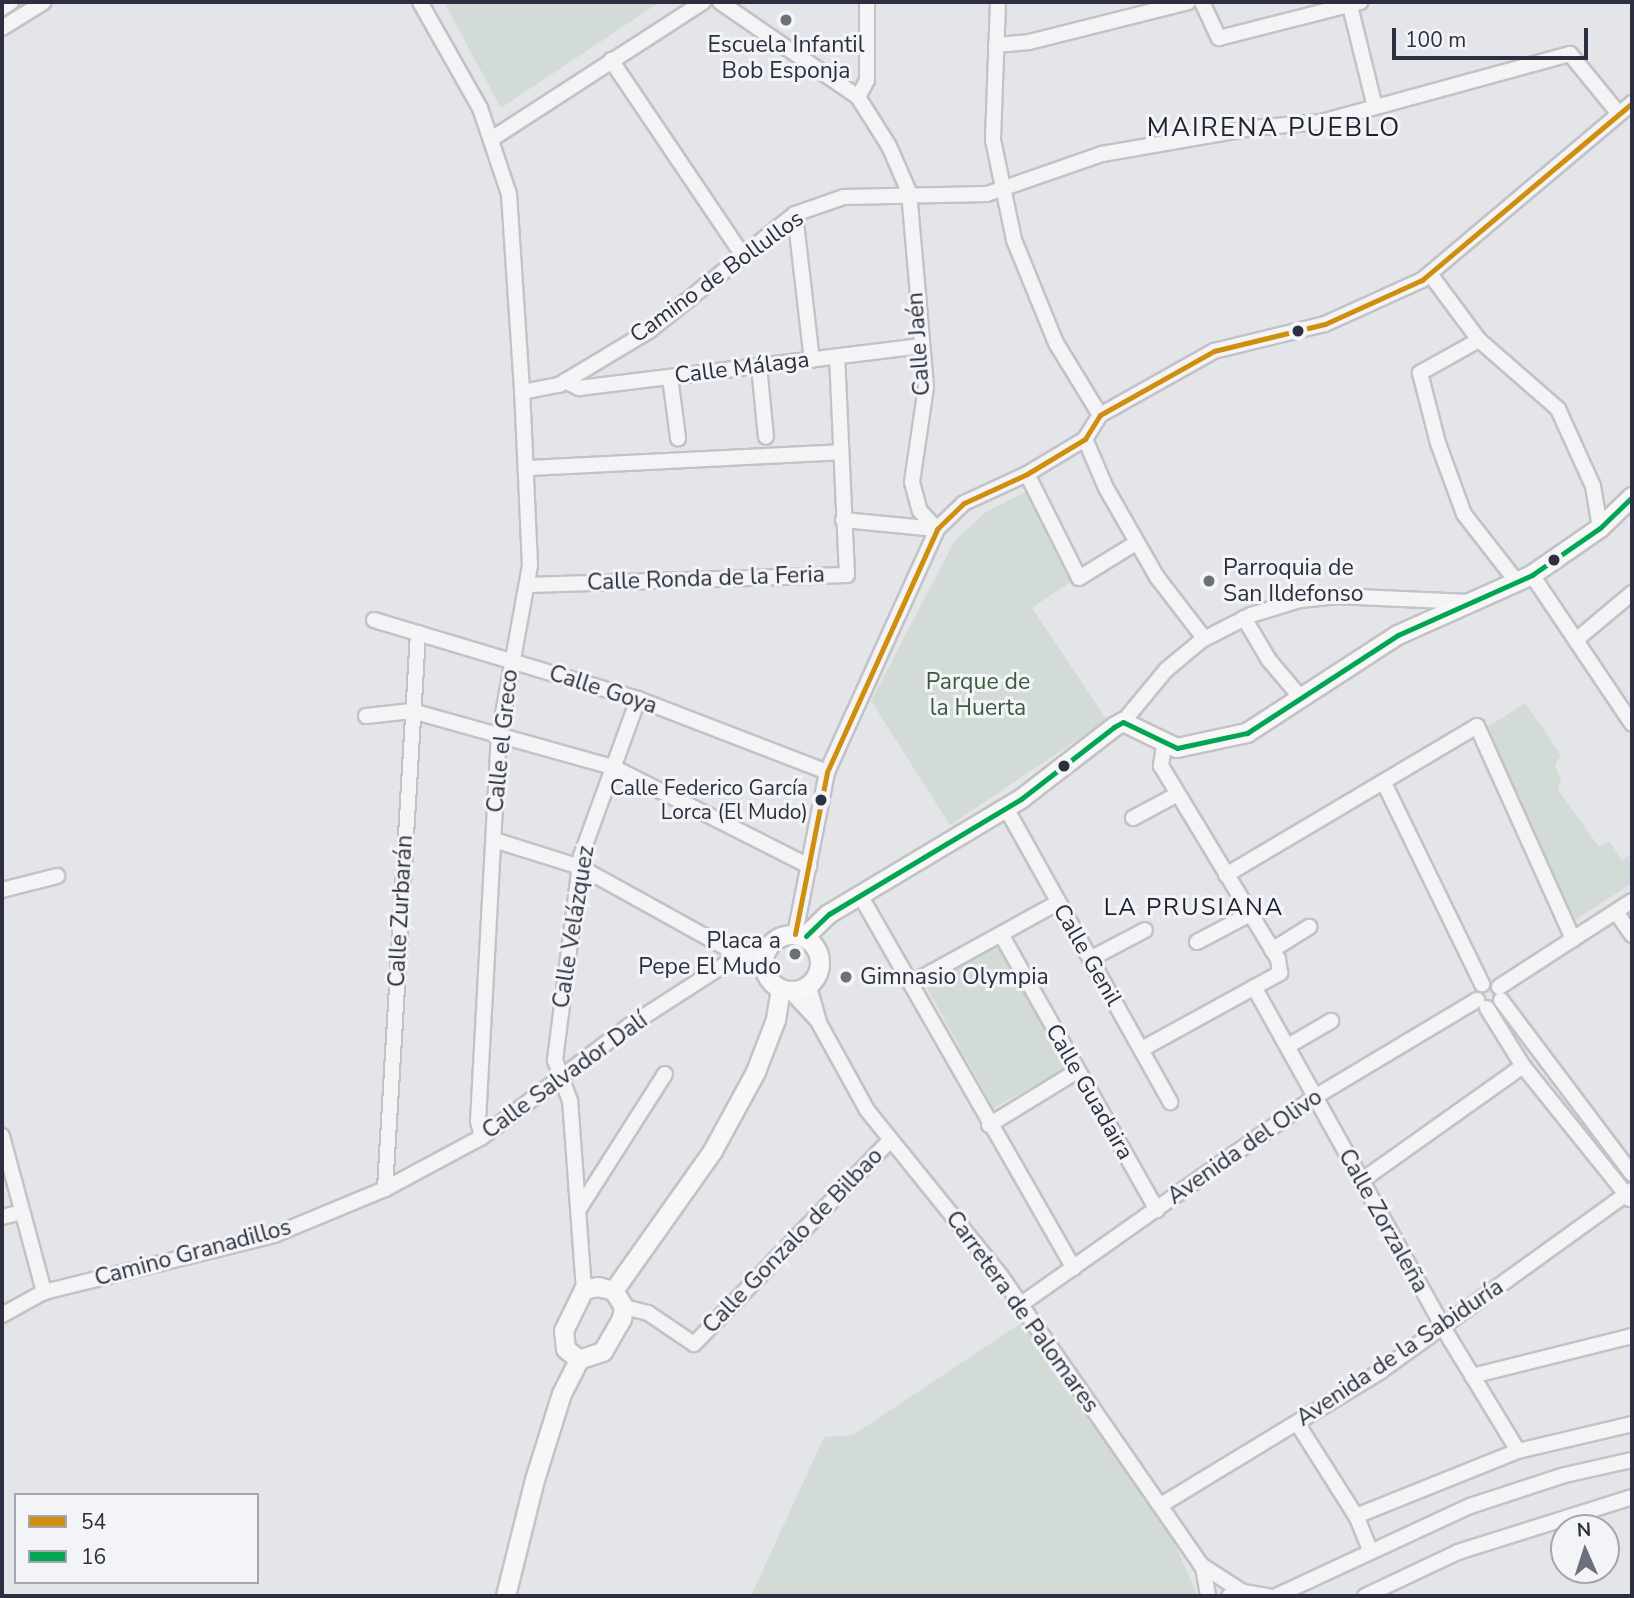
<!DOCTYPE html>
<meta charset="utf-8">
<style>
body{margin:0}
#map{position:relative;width:1634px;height:1598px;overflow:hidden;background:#e4e5e9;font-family:"Nunito Sans",sans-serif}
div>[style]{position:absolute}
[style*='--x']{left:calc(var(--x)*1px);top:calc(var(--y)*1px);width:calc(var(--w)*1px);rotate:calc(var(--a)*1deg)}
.green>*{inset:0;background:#d3dbd6;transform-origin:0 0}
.roads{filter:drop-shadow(2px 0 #c3c3c7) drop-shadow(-2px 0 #c3c3c7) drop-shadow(0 2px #c3c3c7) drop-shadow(0 -2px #c3c3c7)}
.minor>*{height:14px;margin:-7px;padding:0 7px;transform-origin:7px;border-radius:7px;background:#f4f4f6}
.major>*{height:18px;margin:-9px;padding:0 9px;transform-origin:9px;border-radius:9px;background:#f7f7f8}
.major>.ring{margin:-9px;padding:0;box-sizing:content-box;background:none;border:18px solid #f7f7f8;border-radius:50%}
.bus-1>*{height:5px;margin:-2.5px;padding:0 2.5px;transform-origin:2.5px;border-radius:2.5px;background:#cf8e0d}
.bus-2>*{height:5px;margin:-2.5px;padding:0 2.5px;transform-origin:2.5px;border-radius:2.5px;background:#00a651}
.dots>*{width:19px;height:19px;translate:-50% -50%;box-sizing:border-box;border:4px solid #f3f4f7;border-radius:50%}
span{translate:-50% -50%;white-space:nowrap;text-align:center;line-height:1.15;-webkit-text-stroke:6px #f3f4f7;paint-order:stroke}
.bus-label{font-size:21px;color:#2d2f40}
.right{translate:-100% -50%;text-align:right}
.poi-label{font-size:23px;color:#2d2f40}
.left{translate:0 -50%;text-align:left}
.street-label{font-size:23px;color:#2d2f40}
.park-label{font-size:23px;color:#3c5b3e}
.neighbourhood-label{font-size:24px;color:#1f2031;letter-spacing:2px}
.quarter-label{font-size:26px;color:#1f2031;letter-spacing:2px}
.frame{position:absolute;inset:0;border:4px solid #2d2f40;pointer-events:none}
.legend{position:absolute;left:14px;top:1493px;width:245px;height:91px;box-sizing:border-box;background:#f3f4f7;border:2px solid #a4a5ae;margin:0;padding:9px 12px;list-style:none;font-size:21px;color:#2d2f40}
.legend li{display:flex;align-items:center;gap:14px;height:35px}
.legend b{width:35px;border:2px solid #a4a5ae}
.north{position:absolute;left:1550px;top:1514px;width:70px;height:70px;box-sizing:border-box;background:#f3f4f7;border:2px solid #a4a5ae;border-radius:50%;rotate:357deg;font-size:19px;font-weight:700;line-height:28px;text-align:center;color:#2d2f40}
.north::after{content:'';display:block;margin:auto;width:24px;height:32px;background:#6d6f7b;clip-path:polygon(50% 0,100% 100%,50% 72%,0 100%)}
.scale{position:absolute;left:1392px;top:28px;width:196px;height:32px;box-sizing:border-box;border:4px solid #2d2f40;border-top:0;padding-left:9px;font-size:21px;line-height:24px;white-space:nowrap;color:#2d2f40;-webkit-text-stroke:5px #f3f4f7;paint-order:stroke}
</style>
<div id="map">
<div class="green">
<i style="clip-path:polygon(444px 2px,660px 2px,501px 108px)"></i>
<i style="clip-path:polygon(1029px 490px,1072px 581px,1032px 608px,1107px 720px,950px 825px,871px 701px,955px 540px,986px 512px)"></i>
<i style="clip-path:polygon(1525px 703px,1561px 755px,1555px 765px,1561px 779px,1558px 790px,1599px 847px,1609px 841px,1622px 860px,1632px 853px,1632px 883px,1572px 922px,1483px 730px)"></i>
<i style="left:999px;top:945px;width:140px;height:84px;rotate:61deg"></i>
<i style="clip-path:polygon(1030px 1317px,1152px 1492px,1198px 1596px,751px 1596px,824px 1437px,853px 1435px)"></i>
</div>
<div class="roads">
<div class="minor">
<i style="--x:420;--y:2;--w:122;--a:60.5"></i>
<i style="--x:480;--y:108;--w:91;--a:71.4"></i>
<i style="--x:509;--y:194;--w:198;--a:86.2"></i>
<i style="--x:720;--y:2;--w:168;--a:34.5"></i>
<i style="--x:858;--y:97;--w:58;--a:57.7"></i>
<i style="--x:889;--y:146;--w:50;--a:66.5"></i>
<i style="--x:909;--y:192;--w:196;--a:85"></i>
<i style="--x:926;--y:387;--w:96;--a:98.4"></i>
<i style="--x:912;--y:482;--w:30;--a:75"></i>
<i style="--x:920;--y:511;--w:25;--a:47"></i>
<i style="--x:998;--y:2;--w:138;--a:92.1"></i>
<i style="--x:993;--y:140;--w:102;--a:78.1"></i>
<i style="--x:1014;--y:240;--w:111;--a:67.8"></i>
<i style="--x:1056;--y:343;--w:84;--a:58.6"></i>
<i style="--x:1202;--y:2;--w:40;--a:65"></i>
<i style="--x:1219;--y:38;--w:146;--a:-14.3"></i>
<i style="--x:1349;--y:2;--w:108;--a:76.1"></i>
<i style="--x:2;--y:8;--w:11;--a:-34"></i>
<i style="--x:2;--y:28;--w:49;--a:-31.8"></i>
<i style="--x:996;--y:45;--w:33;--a:-5"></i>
<i style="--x:1029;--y:42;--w:164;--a:-14.1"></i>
<i style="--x:611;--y:60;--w:236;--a:56"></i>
<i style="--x:858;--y:97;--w:19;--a:-62"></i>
<i style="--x:867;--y:80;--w:78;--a:-90"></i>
<i style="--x:493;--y:138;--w:250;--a:-32.9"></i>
<i style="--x:795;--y:214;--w:147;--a:83.4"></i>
<i style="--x:1430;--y:274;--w:82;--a:53.4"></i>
<i style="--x:1479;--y:340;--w:105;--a:41.1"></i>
<i style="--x:1558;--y:409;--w:85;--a:65.6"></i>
<i style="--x:1593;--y:486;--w:43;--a:80.5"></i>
<i style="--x:1479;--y:340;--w:68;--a:150.8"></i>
<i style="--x:1420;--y:373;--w:72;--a:75.6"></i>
<i style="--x:1438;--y:443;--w:76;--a:69.9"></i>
<i style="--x:1464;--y:514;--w:86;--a:52.1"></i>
<i style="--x:759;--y:366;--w:71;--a:84.4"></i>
<i style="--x:670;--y:377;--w:62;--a:82.5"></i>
<i style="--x:565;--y:381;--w:16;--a:27"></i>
<i style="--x:579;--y:388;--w:345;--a:-7"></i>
<i style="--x:1085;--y:439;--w:53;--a:66.8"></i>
<i style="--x:1106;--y:488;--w:103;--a:60.2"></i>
<i style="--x:1157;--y:577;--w:77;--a:52.4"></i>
<i style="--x:529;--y:468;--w:311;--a:-2.9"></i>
<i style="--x:1027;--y:474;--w:116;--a:63.4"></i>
<i style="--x:1079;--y:578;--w:67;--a:-31.6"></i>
<i style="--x:843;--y:520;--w:94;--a:5.5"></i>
<i style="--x:1532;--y:575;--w:179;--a:56.1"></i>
<i style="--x:527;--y:585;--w:320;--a:-1.8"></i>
<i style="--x:847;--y:575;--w:218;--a:-92.6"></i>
<i style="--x:1244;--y:618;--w:49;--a:59.2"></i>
<i style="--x:1269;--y:660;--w:51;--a:49.8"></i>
<i style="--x:374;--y:620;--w:276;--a:16.7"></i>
<i style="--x:638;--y:699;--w:203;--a:21.1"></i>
<i style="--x:1576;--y:640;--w:73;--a:-40"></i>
<i style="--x:366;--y:716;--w:46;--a:-6.2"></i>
<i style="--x:412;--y:711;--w:209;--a:15.6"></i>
<i style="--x:613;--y:767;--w:220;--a:26.8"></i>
<i style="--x:1123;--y:722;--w:67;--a:-50.4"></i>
<i style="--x:1166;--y:670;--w:47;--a:-39.8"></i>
<i style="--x:1202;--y:640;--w:55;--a:-27"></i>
<i style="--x:1251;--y:615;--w:51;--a:-17"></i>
<i style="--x:1300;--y:600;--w:36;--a:-6"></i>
<i style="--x:1336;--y:596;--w:132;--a:2.6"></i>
<i style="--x:1384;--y:783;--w:224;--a:64"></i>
<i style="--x:1006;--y:808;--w:337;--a:60.8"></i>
<i style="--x:1133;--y:818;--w:49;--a:-28.1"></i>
<i style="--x:494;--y:840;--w:90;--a:17.4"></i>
<i style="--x:580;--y:867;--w:182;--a:29"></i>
<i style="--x:739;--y:955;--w:26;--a:-2"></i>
<i style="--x:1226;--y:875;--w:292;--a:-30.7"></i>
<i style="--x:1477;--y:726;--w:234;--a:65.7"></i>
<i style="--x:2;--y:890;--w:57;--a:-14.3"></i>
<i style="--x:860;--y:895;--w:430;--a:60.2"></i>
<i style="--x:1616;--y:912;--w:28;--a:55"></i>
<i style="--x:795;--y:934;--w:165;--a:-78.8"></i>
<i style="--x:827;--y:772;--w:267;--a:-65.6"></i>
<i style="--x:937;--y:529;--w:37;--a:-44"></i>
<i style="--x:964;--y:503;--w:69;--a:-24.7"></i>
<i style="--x:1027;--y:474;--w:68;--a:-31.1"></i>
<i style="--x:1085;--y:439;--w:28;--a:-58"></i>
<i style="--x:1100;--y:415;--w:131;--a:-29.3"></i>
<i style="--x:1214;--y:351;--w:114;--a:-13.7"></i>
<i style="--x:1325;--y:324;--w:107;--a:-24.4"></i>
<i style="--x:1422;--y:280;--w:275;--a:-40.1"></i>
<i style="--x:1002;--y:936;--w:315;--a:60.5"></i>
<i style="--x:1197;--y:942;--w:60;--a:-27.8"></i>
<i style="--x:1272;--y:950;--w:44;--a:-31.9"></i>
<i style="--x:1090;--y:959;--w:62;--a:-27.8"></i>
<i style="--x:912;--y:983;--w:166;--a:-28.9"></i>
<i style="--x:809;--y:987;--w:37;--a:74"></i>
<i style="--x:819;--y:1023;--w:99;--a:61.1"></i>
<i style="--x:867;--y:1110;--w:213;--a:51.1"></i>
<i style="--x:1001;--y:1276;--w:351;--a:55.3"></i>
<i style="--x:1201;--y:1565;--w:50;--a:32.7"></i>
<i style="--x:1254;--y:987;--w:403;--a:60.9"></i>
<i style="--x:1450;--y:1339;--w:131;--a:58.7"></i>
<i style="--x:1499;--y:987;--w:158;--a:-32.9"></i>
<i style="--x:791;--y:992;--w:37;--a:47"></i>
<i style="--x:1501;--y:1000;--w:218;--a:53"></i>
<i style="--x:1487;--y:1008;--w:68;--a:58.2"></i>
<i style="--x:1523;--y:1066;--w:171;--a:51.2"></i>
<i style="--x:1288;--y:1046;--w:50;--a:-30.2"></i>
<i style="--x:1142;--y:1049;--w:158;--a:-28.8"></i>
<i style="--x:1280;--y:973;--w:14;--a:-98"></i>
<i style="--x:1278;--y:959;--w:226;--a:-121.2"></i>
<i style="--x:1161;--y:766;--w:21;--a:-82"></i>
<i style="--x:989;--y:1125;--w:103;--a:-31.5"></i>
<i style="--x:2;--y:1136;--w:162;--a:74.9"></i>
<i style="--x:482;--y:1137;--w:16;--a:-104"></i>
<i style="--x:478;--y:1121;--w:386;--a:-86.9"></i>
<i style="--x:499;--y:736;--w:174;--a:-79.7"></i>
<i style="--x:530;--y:565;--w:173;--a:-92.6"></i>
<i style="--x:522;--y:392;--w:38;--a:-11"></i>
<i style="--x:559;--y:385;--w:105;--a:-31"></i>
<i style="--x:649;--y:331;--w:187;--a:-38.7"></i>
<i style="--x:795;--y:214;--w:52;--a:-19.1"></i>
<i style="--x:844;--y:197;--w:143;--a:-1.2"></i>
<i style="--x:987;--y:194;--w:122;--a:-19.2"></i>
<i style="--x:1102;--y:154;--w:152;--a:-9.8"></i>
<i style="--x:1252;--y:128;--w:69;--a:-5"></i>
<i style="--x:1321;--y:122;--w:258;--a:-15.3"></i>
<i style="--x:1570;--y:54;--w:77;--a:50.8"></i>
<i style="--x:1361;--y:1181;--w:199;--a:-35.4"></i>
<i style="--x:385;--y:1189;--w:557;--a:-86.6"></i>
<i style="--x:579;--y:1209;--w:160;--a:-57.5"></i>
<i style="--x:2;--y:1217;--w:21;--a:-14"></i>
<i style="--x:584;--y:1290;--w:190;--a:-94.2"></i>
<i style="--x:570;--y:1101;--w:44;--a:-110.1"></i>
<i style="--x:555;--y:1060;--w:206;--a:-82.7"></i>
<i style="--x:581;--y:856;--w:167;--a:-70"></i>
<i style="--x:1020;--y:1305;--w:361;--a:-35.2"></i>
<i style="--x:1315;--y:1097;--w:189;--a:-30.9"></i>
<i style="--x:624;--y:1307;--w:25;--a:14"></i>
<i style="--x:648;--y:1313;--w:55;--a:34"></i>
<i style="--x:694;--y:1344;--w:283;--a:-46.1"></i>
<i style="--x:2;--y:1315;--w:48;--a:-28.7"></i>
<i style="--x:44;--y:1292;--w:237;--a:-13.9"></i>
<i style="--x:274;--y:1235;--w:120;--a:-22.5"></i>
<i style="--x:385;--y:1189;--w:110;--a:-28.2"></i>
<i style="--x:482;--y:1137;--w:184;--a:-37.1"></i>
<i style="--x:629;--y:1026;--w:131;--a:-32.8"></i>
<i style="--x:1472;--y:1376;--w:165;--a:-14"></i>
<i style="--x:1297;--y:1423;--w:110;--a:57.6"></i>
<i style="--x:1161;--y:1505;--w:258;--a:-31.3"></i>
<i style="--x:1381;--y:1371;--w:309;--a:-35.8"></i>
<i style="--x:1370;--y:1550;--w:37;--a:-112"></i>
<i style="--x:1356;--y:1516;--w:175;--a:-21.9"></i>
<i style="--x:1518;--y:1451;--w:117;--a:-13.3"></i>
<i style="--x:1203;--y:1567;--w:29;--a:80"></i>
<i style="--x:1229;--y:1596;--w:15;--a:-16"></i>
<i style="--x:1243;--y:1592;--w:26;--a:9"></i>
<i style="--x:1276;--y:1596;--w:214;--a:-24.9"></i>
<i style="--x:1470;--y:1506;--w:100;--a:-18.1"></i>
<i style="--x:1565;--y:1475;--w:69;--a:-12.6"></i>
<i style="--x:1365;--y:1596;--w:103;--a:-25.3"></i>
<i style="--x:1458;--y:1552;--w:182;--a:-17.5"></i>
</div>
<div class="major">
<i class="ring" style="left:764px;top:935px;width:38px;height:38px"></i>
<i style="--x:806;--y:936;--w:32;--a:-44"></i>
<i style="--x:829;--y:914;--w:224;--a:-30.9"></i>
<i style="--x:1021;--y:799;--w:118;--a:-37.7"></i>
<i style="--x:1114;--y:727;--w:10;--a:-29"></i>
<i style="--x:1123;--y:722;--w:60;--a:25.7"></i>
<i style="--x:1177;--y:748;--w:72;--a:-12.1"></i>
<i style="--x:1247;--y:733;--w:180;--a:-33"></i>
<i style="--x:1398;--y:635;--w:147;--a:-24.1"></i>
<i style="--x:1532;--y:575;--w:83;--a:-34.7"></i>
<i style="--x:1600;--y:528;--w:45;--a:-44.1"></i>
<i style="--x:598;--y:1287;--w:16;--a:14"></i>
<i style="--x:614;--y:1291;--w:19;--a:58"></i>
<i style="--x:624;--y:1307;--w:12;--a:99"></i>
<i style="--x:622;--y:1319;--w:38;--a:120"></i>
<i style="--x:603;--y:1352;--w:25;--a:162"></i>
<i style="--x:579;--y:1360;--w:17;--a:-140"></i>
<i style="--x:566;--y:1349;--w:18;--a:-96"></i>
<i style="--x:564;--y:1331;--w:46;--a:-64"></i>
<i style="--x:584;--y:1290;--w:14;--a:-12"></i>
<i style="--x:614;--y:1291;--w:171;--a:-54.7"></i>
<i style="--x:713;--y:1151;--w:90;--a:-61.4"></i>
<i style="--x:756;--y:1072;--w:56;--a:-69"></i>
<i style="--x:776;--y:1020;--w:30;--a:-81"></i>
<i style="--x:506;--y:1596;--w:120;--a:-76"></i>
<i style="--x:535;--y:1480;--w:90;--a:-72.6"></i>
<i style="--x:562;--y:1394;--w:38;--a:-63"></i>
</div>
</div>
<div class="bus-1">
<i style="--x:795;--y:934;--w:165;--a:-78.8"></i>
<i style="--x:827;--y:772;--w:267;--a:-65.6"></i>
<i style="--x:937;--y:529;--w:37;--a:-44"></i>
<i style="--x:964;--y:503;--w:69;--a:-24.7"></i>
<i style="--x:1027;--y:474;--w:68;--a:-31.1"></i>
<i style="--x:1085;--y:439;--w:28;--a:-58"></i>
<i style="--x:1100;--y:415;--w:131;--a:-29.3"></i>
<i style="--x:1214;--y:351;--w:114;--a:-13.7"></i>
<i style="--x:1325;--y:324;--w:107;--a:-24.4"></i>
<i style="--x:1422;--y:280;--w:275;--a:-40.1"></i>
</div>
<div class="bus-2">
<i style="--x:806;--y:936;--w:32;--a:-44"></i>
<i style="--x:829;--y:914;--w:224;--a:-30.9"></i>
<i style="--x:1021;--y:799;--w:118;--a:-37.7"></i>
<i style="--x:1114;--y:727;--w:10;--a:-29"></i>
<i style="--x:1123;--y:722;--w:60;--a:25.7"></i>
<i style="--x:1177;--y:748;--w:72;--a:-12.1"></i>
<i style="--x:1247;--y:733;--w:180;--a:-33"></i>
<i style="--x:1398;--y:635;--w:147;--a:-24.1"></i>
<i style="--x:1532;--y:575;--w:83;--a:-34.7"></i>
<i style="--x:1600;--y:528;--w:45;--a:-44.1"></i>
</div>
<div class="dots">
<i style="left:786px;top:20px;background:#6d6f7b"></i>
<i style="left:1298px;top:331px;background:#2d2f40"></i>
<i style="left:1554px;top:560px;background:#2d2f40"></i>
<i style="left:1209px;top:581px;background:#6d6f7b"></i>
<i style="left:1064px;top:766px;background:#2d2f40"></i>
<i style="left:821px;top:800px;background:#2d2f40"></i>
<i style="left:795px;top:954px;background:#6d6f7b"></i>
<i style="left:846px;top:977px;background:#6d6f7b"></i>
</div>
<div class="bus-label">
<span class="right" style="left:808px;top:800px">Calle Federico García<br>Lorca (El Mudo)</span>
</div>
<div class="poi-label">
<span style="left:786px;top:58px">Escuela Infantil<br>Bob Esponja</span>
<span class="left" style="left:1223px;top:581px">Parroquia de<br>San Ildefonso</span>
<span class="right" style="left:781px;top:954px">Placa a<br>Pepe El Mudo</span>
<span class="left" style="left:860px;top:977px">Gimnasio Olympia</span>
</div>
<div class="street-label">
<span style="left:717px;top:277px;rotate:-36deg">Camino de Bollullos</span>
<span style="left:919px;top:344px;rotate:-94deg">Calle Jaén</span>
<span style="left:742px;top:368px;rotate:-7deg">Calle Málaga</span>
<span style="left:706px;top:579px;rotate:-2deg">Calle Ronda de la Feria</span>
<span style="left:603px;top:690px;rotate:18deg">Calle Goya</span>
<span style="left:503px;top:741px;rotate:-84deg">Calle el Greco</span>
<span style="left:401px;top:911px;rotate:-87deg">Calle Zurbarán</span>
<span style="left:574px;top:927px;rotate:-81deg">Calle Velázquez</span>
<span style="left:1087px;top:955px;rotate:60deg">Calle Genil</span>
<span style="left:565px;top:1076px;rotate:-36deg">Calle Salvador Dalí</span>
<span style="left:1089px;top:1092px;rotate:60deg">Calle Guadaira</span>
<span style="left:1245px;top:1147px;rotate:-35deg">Avenida del Olivo</span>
<span style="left:1383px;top:1221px;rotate:61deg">Calle Zorzaleña</span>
<span style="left:793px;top:1241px;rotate:-46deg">Calle Gonzalo de Bilbao</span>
<span style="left:193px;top:1253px;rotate:-15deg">Camino Granadillos</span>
<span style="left:1022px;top:1312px;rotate:54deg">Carretera de Palomares</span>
<span style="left:1400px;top:1353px;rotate:-34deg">Avenida de la Sabiduría</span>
</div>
<div class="park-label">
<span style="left:978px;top:695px">Parque de<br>la Huerta</span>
</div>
<div class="neighbourhood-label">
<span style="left:1194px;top:908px">LA PRUSIANA</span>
</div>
<div class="quarter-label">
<span style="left:1274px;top:128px">MAIRENA PUEBLO</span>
</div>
<div class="frame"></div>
<ul class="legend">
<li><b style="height:9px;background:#cf8e0d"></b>54</li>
<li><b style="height:9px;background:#00a651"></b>16</li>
</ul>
<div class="north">N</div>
<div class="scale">100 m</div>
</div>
